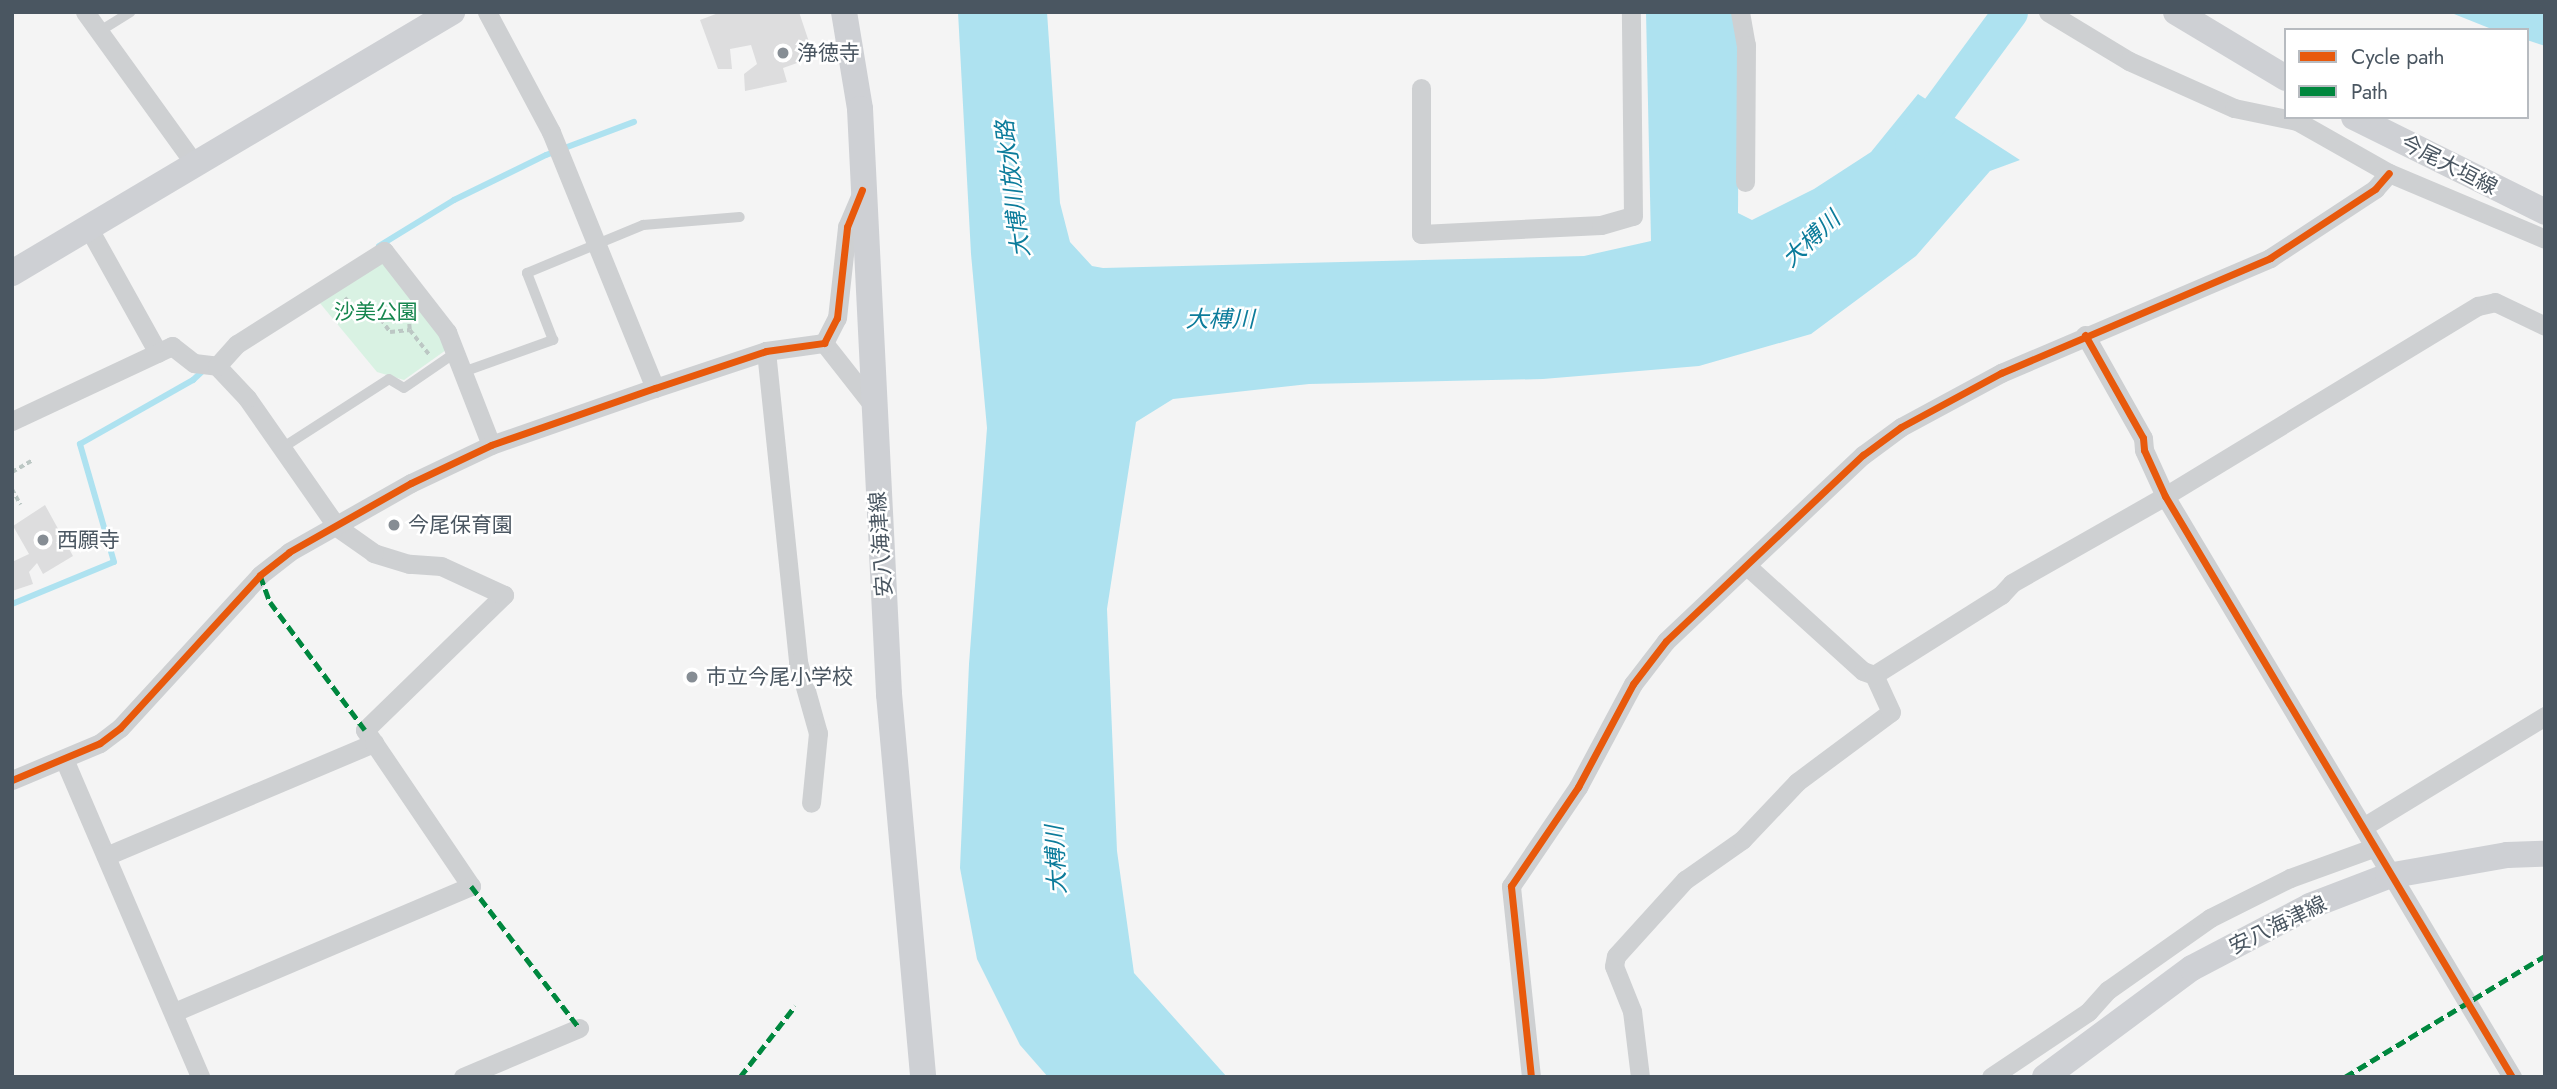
<!DOCTYPE html>
<meta charset="utf-8">
<style>
body{margin:0}
#map{position:relative;width:2557px;height:1089px;overflow:hidden;background:#f4f4f4;font-family:Jost,"Noto Sans JP",sans-serif}
div>[style]{position:absolute}
[style*='--x']{left:calc(var(--x)*1px);top:calc(var(--y)*1px);width:calc(var(--w)*1px);rotate:calc(var(--a)*1deg)}
.green>*{inset:0;background:#d9f2e3}
.water>*{inset:0;background:#aee2f0}
.stream>*{height:6px;margin:-3px;padding:0 3px;transform-origin:3px;border-radius:3px;background:#aee2f0}
.river>*{height:35px;margin:-17.5px;padding:0 17.5px;transform-origin:17.5px;border-radius:17.5px;background:#aee2f0}
.building>*{inset:0;background:#ddddde}
.path>*{height:3.5px;margin-top:-1.75px;transform-origin:0;background:repeating-linear-gradient(90deg,#bcc7c4 0 5px,transparent 0 8.5px)}
.lane>*{height:10px;margin:-5px;padding:0 5px;transform-origin:5px;border-radius:5px;background:#ced0d2}
.street>*{height:19px;margin:-9.5px;padding:0 9.5px;transform-origin:9.5px;border-radius:9.5px;background:#ced0d2}
.secondary>*{height:26px;margin:-13px;padding:0 13px;transform-origin:13px;border-radius:13px;background:#ced0d4}
.quiet>*{height:5px;margin-top:-2.5px;transform-origin:0;background:repeating-linear-gradient(90deg,#00873e 0 10px,transparent 0 15px)}
.cycleway>*{height:7px;margin:-3.5px;padding:0 3.5px;transform-origin:3.5px;border-radius:3.5px;background:#e8590c}
.dots>*{width:19px;height:19px;translate:-50% -50%;box-sizing:border-box;border:4px solid #fff;border-radius:50%}
span{translate:-50% -50%;white-space:nowrap;text-align:center;line-height:1.15;-webkit-text-stroke:5px #fff;paint-order:stroke}
.poi-label{font-size:21px;color:#4a5661}
.left{translate:0 -50%;text-align:left}
.street-label{font-size:21px;color:#4a5661}
.park-label{font-size:21px;color:#17864f}
.water-label{font-size:23px;color:#0c7c9b;font-style:italic}
.frame{position:absolute;inset:0;border:14px solid #4a5661;pointer-events:none}
.legend{position:absolute;left:2284px;top:28px;width:245px;height:91px;box-sizing:border-box;background:#fff;border:2px solid #b7bbc0;margin:0;padding:9px 12px;list-style:none;font-size:21px;color:#4a5661}
.legend li{display:flex;align-items:center;gap:14px;height:35px}
.legend b{width:35px;border:2px solid #b7bbc0}
</style>
<div id="map">
<div class="green">
<i style="clip-path:polygon(384px 262px,441px 335px,446px 350px,404px 380px,377px 372px,319px 302px)"></i>
</div>
<div class="water">
<i style="clip-path:polygon(958px 12px,1047px 12px,1060px 203px,1070px 242px,1092px 266px,1103px 268px,1584px 256px,1651px 241px,1646px 12px,1734px 12px,1739px 39px,1738px 213px,1752px 220px,1814px 189px,1871px 152px,1918px 94px,2020px 160px,1990px 171px,1916px 256px,1811px 334px,1699px 366px,1543px 379px,1309px 384px,1173px 399px,1136px 422px,1107px 609px,1117px 851px,1134px 973px,1227px 1077px,1048px 1077px,1020px 1045px,977px 959px,960px 868px,969px 664px,987px 428px,971px 254px)"></i>
<i style="clip-path:polygon(2449px 12px,2545px 12px,2545px 46px,2527px 40px,2527px 30px,2494px 30px)"></i>
</div>
<div class="stream">
<i style="--x:379;--y:246;--w:88;--a:-31.5"></i>
<i style="--x:454;--y:200;--w:102;--a:-26.1"></i>
<i style="--x:546;--y:155;--w:94;--a:-20.6"></i>
<i style="--x:12;--y:604;--w:110;--a:-22.4"></i>
<i style="--x:114;--y:562;--w:123;--a:-106.1"></i>
<i style="--x:80;--y:444;--w:130;--a:-29.5"></i>
<i style="--x:193;--y:380;--w:16;--a:-43"></i>
</div>
<div class="river">
<i style="--x:1912;--y:145;--w:165;--a:-53.6"></i>
</div>
<div class="building">
<i style="clip-path:polygon(721px 12px,799px 12px,814px 57px,783px 68px,787px 82px,745px 91px,744px 74px,757px 64px,751px 45px,730px 49px,732px 69px,718px 69px,700px 20px)"></i>
<i style="clip-path:polygon(45px 505px,73px 556px,43px 574px,37px 563px,29px 572px,33px 584px,12px 591px,12px 562px,29px 554px,13px 526px)"></i>
</div>
<div class="path">
<i style="--x:345;--y:298;--w:16;--a:47"></i>
<i style="--x:356;--y:310;--w:27;--a:20"></i>
<i style="--x:381;--y:319;--w:16;--a:55"></i>
<i style="--x:390;--y:332;--w:20;--a:-6"></i>
<i style="--x:409;--y:316;--w:14;--a:86"></i>
<i style="--x:410;--y:330;--w:31;--a:52"></i>
<i style="--x:381;--y:319;--w:25;--a:-29"></i>
<i style="--x:12;--y:472;--w:24;--a:-30"></i>
<i style="--x:12;--y:489;--w:18;--a:61"></i>
</div>
<div class="lane">
<i style="--x:100;--y:31;--w:36;--a:-32"></i>
<i style="--x:463;--y:372;--w:96;--a:-19.6"></i>
<i style="--x:553;--y:340;--w:72;--a:-111.2"></i>
<i style="--x:527;--y:273;--w:126;--a:-22.5"></i>
<i style="--x:643;--y:225;--w:97;--a:-4.7"></i>
<i style="--x:282;--y:448;--w:127;--a:-32.8"></i>
<i style="--x:389;--y:379;--w:17;--a:31"></i>
<i style="--x:404;--y:388;--w:62;--a:-34.5"></i>
</div>
<div class="street">
<i style="--x:85;--y:12;--w:185;--a:54.2"></i>
<i style="--x:487;--y:12;--w:136;--a:61.9"></i>
<i style="--x:551;--y:132;--w:276;--a:67.9"></i>
<i style="--x:1740;--y:12;--w:34;--a:80"></i>
<i style="--x:1746;--y:45;--w:137;--a:90.4"></i>
<i style="--x:2048;--y:12;--w:95;--a:31.2"></i>
<i style="--x:2129;--y:61;--w:115;--a:24.1"></i>
<i style="--x:2234;--y:108;--w:64;--a:11.7"></i>
<i style="--x:2297;--y:121;--w:106;--a:29.5"></i>
<i style="--x:2389;--y:173;--w:169;--a:22.9"></i>
<i style="--x:1421;--y:88;--w:146;--a:90"></i>
<i style="--x:1421;--y:234;--w:180;--a:-2.9"></i>
<i style="--x:1601;--y:225;--w:33;--a:-16"></i>
<i style="--x:1633;--y:216;--w:204;--a:-90.6"></i>
<i style="--x:88;--y:227;--w:144;--a:60.9"></i>
<i style="--x:2085;--y:335;--w:118;--a:60.6"></i>
<i style="--x:2143;--y:438;--w:12;--a:85"></i>
<i style="--x:2144;--y:450;--w:51;--a:65.5"></i>
<i style="--x:2165;--y:496;--w:677;--a:59.15"></i>
<i style="--x:824;--y:343;--w:78;--a:51.8"></i>
<i style="--x:766;--y:351;--w:313;--a:84.1"></i>
<i style="--x:798;--y:662;--w:74;--a:74.3"></i>
<i style="--x:818;--y:733;--w:70;--a:95.7"></i>
<i style="--x:12;--y:421;--w:177;--a:-25.1"></i>
<i style="--x:172;--y:346;--w:28;--a:38"></i>
<i style="--x:194;--y:363;--w:23;--a:7"></i>
<i style="--x:1747;--y:566;--w:156;--a:42.2"></i>
<i style="--x:1863;--y:671;--w:12;--a:20"></i>
<i style="--x:374;--y:743;--w:16;--a:-125"></i>
<i style="--x:365;--y:730;--w:194;--a:-44.2"></i>
<i style="--x:504;--y:595;--w:69;--a:-155.3"></i>
<i style="--x:441;--y:566;--w:32;--a:-176"></i>
<i style="--x:409;--y:564;--w:37;--a:-163"></i>
<i style="--x:374;--y:553;--w:45;--a:-144.9"></i>
<i style="--x:337;--y:527;--w:157;--a:-124.9"></i>
<i style="--x:247;--y:398;--w:44;--a:-133.2"></i>
<i style="--x:217;--y:366;--w:30;--a:-48"></i>
<i style="--x:237;--y:344;--w:174;--a:-32.3"></i>
<i style="--x:384;--y:251;--w:103;--a:52.1"></i>
<i style="--x:447;--y:332;--w:121;--a:68.7"></i>
<i style="--x:64;--y:759;--w:346;--a:66.8"></i>
<i style="--x:12;--y:780;--w:95;--a:-22.8"></i>
<i style="--x:100;--y:743;--w:25;--a:-37"></i>
<i style="--x:120;--y:728;--w:207;--a:-47.5"></i>
<i style="--x:260;--y:575;--w:37;--a:-38"></i>
<i style="--x:289;--y:552;--w:140;--a:-29.5"></i>
<i style="--x:411;--y:483;--w:89;--a:-25.4"></i>
<i style="--x:491;--y:445;--w:174;--a:-19.2"></i>
<i style="--x:655;--y:388;--w:117;--a:-18.4"></i>
<i style="--x:766;--y:351;--w:59;--a:-7.9"></i>
<i style="--x:824;--y:343;--w:28;--a:-63"></i>
<i style="--x:837;--y:318;--w:92;--a:-83.7"></i>
<i style="--x:847;--y:227;--w:39;--a:-67"></i>
<i style="--x:2363;--y:827;--w:213;--a:-31.4"></i>
<i style="--x:106;--y:856;--w:291;--a:-22.9"></i>
<i style="--x:374;--y:743;--w:173;--a:55.9"></i>
<i style="--x:471;--y:886;--w:323;--a:157"></i>
<i style="--x:463;--y:1077;--w:126;--a:-22.9"></i>
<i style="--x:1531;--y:1077;--w:192;--a:-96"></i>
<i style="--x:1511;--y:886;--w:120;--a:-55.9"></i>
<i style="--x:1578;--y:787;--w:117;--a:-61.9"></i>
<i style="--x:1633;--y:684;--w:54;--a:-52.5"></i>
<i style="--x:1666;--y:641;--w:271;--a:-43.4"></i>
<i style="--x:1863;--y:455;--w:47;--a:-36.4"></i>
<i style="--x:1901;--y:427;--w:114;--a:-28.4"></i>
<i style="--x:2001;--y:373;--w:293;--a:-23.1"></i>
<i style="--x:2270;--y:258;--w:126;--a:-33.3"></i>
<i style="--x:2375;--y:189;--w:21;--a:-49"></i>
<i style="--x:1640;--y:1077;--w:66;--a:-96.9"></i>
<i style="--x:1632;--y:1011;--w:48;--a:-111.8"></i>
<i style="--x:1614;--y:966;--w:10;--a:-79"></i>
<i style="--x:1616;--y:956;--w:103;--a:-47.8"></i>
<i style="--x:1685;--y:880;--w:70;--a:-35.1"></i>
<i style="--x:1742;--y:840;--w:80;--a:-46.5"></i>
<i style="--x:1797;--y:782;--w:117;--a:-36.7"></i>
<i style="--x:1891;--y:712;--w:41;--a:-114.7"></i>
<i style="--x:1874;--y:675;--w:150;--a:-32.2"></i>
<i style="--x:2001;--y:595;--w:16;--a:-47"></i>
<i style="--x:2012;--y:583;--w:176;--a:-29.6"></i>
<i style="--x:2165;--y:496;--w:366;--a:-31.3"></i>
<i style="--x:2478;--y:306;--w:17;--a:-13"></i>
<i style="--x:2495;--y:302;--w:55;--a:25.6"></i>
<i style="--x:1991;--y:1077;--w:117;--a:-33.8"></i>
<i style="--x:2088;--y:1012;--w:30;--a:-48"></i>
<i style="--x:2108;--y:990;--w:125;--a:-35.2"></i>
<i style="--x:2210;--y:918;--w:89;--a:-26.6"></i>
<i style="--x:2290;--y:878;--w:88;--a:-19.9"></i>
</div>
<div class="secondary">
<i style="--x:844;--y:12;--w:98;--a:80.6"></i>
<i style="--x:860;--y:109;--w:586;--a:87.16"></i>
<i style="--x:889;--y:694;--w:385;--a:84.9"></i>
<i style="--x:2176;--y:12;--w:128;--a:31"></i>
<i style="--x:2354;--y:117;--w:213;--a:26.4"></i>
<i style="--x:12;--y:273;--w:512;--a:-30.68"></i>
<i style="--x:2045;--y:1077;--w:183;--a:-36.6"></i>
<i style="--x:2192;--y:968;--w:133;--a:-27.7"></i>
<i style="--x:2310;--y:906;--w:84;--a:-21"></i>
<i style="--x:2388;--y:876;--w:121;--a:-10"></i>
<i style="--x:2507;--y:855;--w:38;--a:-2"></i>
</div>
<div class="quiet">
<i style="--x:260;--y:575;--w:29;--a:70"></i>
<i style="--x:270;--y:602;--w:159;--a:53.4"></i>
<i style="--x:471;--y:886;--w:178;--a:52.7"></i>
<i style="--x:740;--y:1077;--w:90;--a:-52.2"></i>
<i style="--x:2345;--y:1077;--w:234;--a:-31.2"></i>
</div>
<div class="cycleway">
<i style="--x:2085;--y:335;--w:118;--a:60.6"></i>
<i style="--x:2143;--y:438;--w:12;--a:85"></i>
<i style="--x:2144;--y:450;--w:51;--a:65.5"></i>
<i style="--x:2165;--y:496;--w:677;--a:59.15"></i>
<i style="--x:12;--y:780;--w:95;--a:-22.8"></i>
<i style="--x:100;--y:743;--w:25;--a:-37"></i>
<i style="--x:120;--y:728;--w:207;--a:-47.5"></i>
<i style="--x:260;--y:575;--w:37;--a:-38"></i>
<i style="--x:289;--y:552;--w:140;--a:-29.5"></i>
<i style="--x:411;--y:483;--w:89;--a:-25.4"></i>
<i style="--x:491;--y:445;--w:174;--a:-19.2"></i>
<i style="--x:655;--y:388;--w:117;--a:-18.4"></i>
<i style="--x:766;--y:351;--w:59;--a:-7.9"></i>
<i style="--x:824;--y:343;--w:28;--a:-63"></i>
<i style="--x:837;--y:318;--w:92;--a:-83.7"></i>
<i style="--x:847;--y:227;--w:40;--a:-68"></i>
<i style="--x:1531;--y:1077;--w:192;--a:-96"></i>
<i style="--x:1511;--y:886;--w:120;--a:-55.9"></i>
<i style="--x:1578;--y:787;--w:117;--a:-61.9"></i>
<i style="--x:1633;--y:684;--w:54;--a:-52.5"></i>
<i style="--x:1666;--y:641;--w:271;--a:-43.4"></i>
<i style="--x:1863;--y:455;--w:47;--a:-36.4"></i>
<i style="--x:1901;--y:427;--w:114;--a:-28.4"></i>
<i style="--x:2001;--y:373;--w:293;--a:-23.1"></i>
<i style="--x:2270;--y:258;--w:126;--a:-33.3"></i>
<i style="--x:2375;--y:189;--w:21;--a:-49"></i>
</div>
<div class="dots">
<i style="left:783px;top:53px;background:#868d94"></i>
<i style="left:394px;top:525px;background:#868d94"></i>
<i style="left:43px;top:540px;background:#868d94"></i>
<i style="left:692px;top:677px;background:#868d94"></i>
</div>
<div class="poi-label">
<span class="left" style="left:797px;top:53px">浄徳寺</span>
<span class="left" style="left:408px;top:525px">今尾保育園</span>
<span class="left" style="left:57px;top:540px">西願寺</span>
<span class="left" style="left:706px;top:677px">市立今尾小学校</span>
</div>
<div class="street-label">
<span style="left:2449px;top:165px;rotate:27deg">今尾大垣線</span>
<span style="left:881px;top:544px;rotate:-94deg">安八海津線</span>
<span style="left:2278px;top:925px;rotate:-26deg">安八海津線</span>
</div>
<div class="park-label">
<span style="left:376px;top:312px">沙美公園</span>
</div>
<div class="water-label">
<span style="left:1013px;top:189px;rotate:-97deg">大博川放水路</span>
<span style="left:1811px;top:239px;rotate:-43deg">大榑川</span>
<span style="left:1220px;top:319px">大榑川</span>
<span style="left:1056px;top:860px;rotate:-93deg">大榑川</span>
</div>
<div class="frame"></div>
<ul class="legend">
<li><b style="height:9px;background:#e8590c"></b>Cycle path</li>
<li><b style="height:9px;background:#00873e"></b>Path</li>
</ul>
</div>
